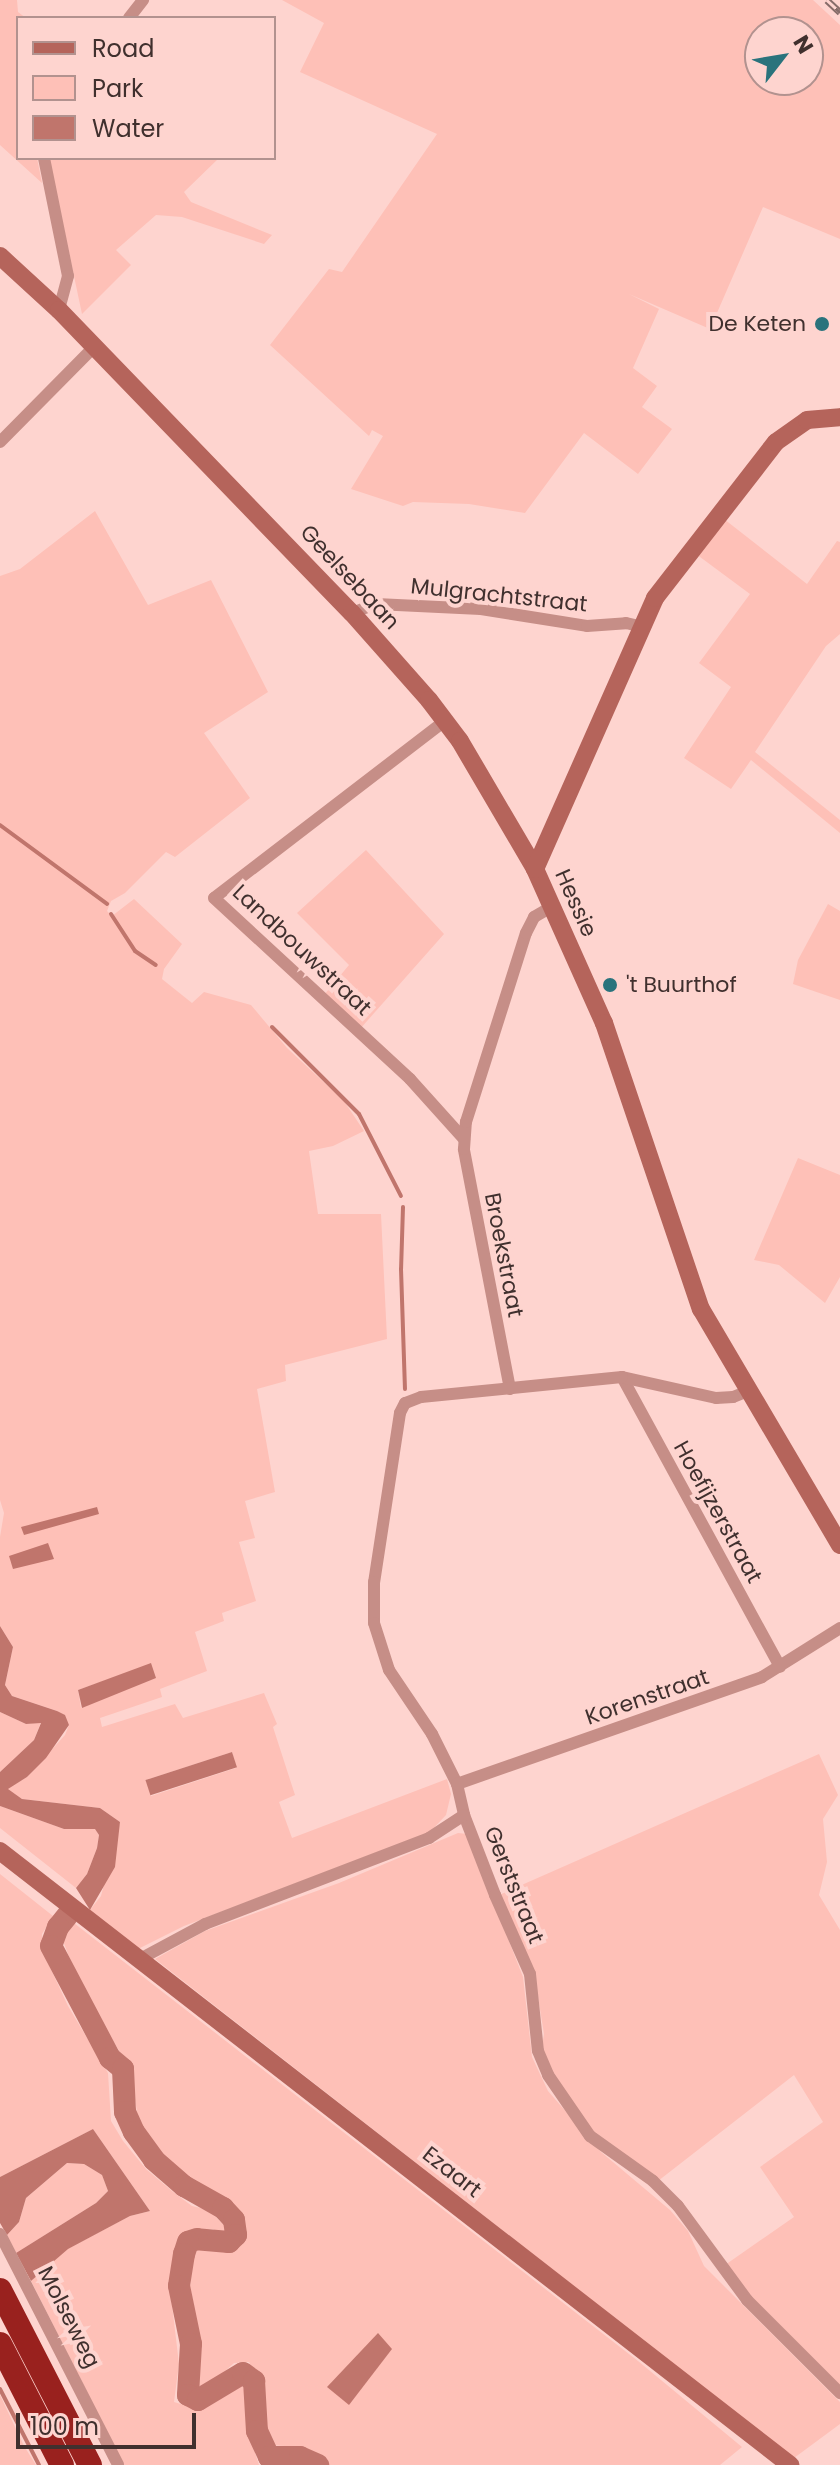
<!DOCTYPE html>
<style>
body{margin:0}
#map{position:relative;width:840px;height:2465px;overflow:hidden;background:#fed4cf;font-family:Poppins,sans-serif}
div>[style]{position:absolute}
[style*='--x']{left:calc(var(--x)*1px);top:calc(var(--y)*1px);width:calc(var(--w)*1px);rotate:calc(var(--a)*1deg)}
.green>*{inset:0;background:#fec0b7}
.water>*{inset:0;background:#c0756c;transform-origin:0 0}
.stream>*{height:4px;margin:-2px;padding:0 2px;transform-origin:2px;border-radius:2px;background:#c0756c}
.river>*{height:22px;margin:-11px;padding:0 11px;transform-origin:11px;border-radius:11px;background:#c0756c}
.street>*{height:12px;margin:-6px;padding:0 6px;transform-origin:6px;border-radius:6px;background:#c68e87}
.secondary>*{height:18px;margin:-9px;padding:0 9px;transform-origin:9px;border-radius:9px;background:#b5645b}
.highway>*{height:24px;margin:-12px;padding:0 12px;transform-origin:12px;border-radius:12px;background:#99211e}
.rail>*{height:7px;margin-top:-3.5px;transform-origin:0;background:repeating-linear-gradient(90deg,#fed4cf 0 12px,#866c69 0 24px);box-sizing:border-box;border-block:2px solid #866c69}
.dots>*{width:22px;height:22px;translate:-50% -50%;box-sizing:border-box;border:4px solid #fed4cf;border-radius:50%}
span{translate:-50% -50%;white-space:nowrap;text-align:center;line-height:1.15;-webkit-text-stroke:8px #fed4cf;paint-order:stroke}
.poi-label{font-size:22px;color:#40302e}
.right{translate:-100% -50%;text-align:right}
.left{translate:0 -50%;text-align:left}
.street-label{font-size:22px;color:#40302e}
.legend{position:absolute;left:16px;top:16px;width:260px;height:144px;box-sizing:border-box;background:#fed4cf;border:2px solid #b2928f;margin:0;padding:10px 14px;list-style:none;font-size:24px;color:#40302e}
.legend li{display:flex;align-items:center;gap:16px;height:40px}
.legend b{width:40px;border:2px solid #b2928f}
.north{position:absolute;left:744px;top:16px;width:80px;height:80px;box-sizing:border-box;background:#fed4cf;border:2px solid #b2928f;border-radius:50%;rotate:59deg;font-size:22px;font-weight:700;line-height:32px;text-align:center;color:#40302e}
.north::after{content:'';display:block;margin:auto;width:28px;height:36px;background:#2a737c;clip-path:polygon(50% 0,100% 100%,50% 72%,0 100%)}
.scale{position:absolute;left:16px;top:2413px;width:180px;height:36px;box-sizing:border-box;border:4px solid #40302e;border-top:0;padding-left:10px;font-size:24px;line-height:28px;white-space:nowrap;color:#40302e;-webkit-text-stroke:6px #fed4cf;paint-order:stroke}
</style>
<div id="map">
<div class="green">
<i style="clip-path:polygon(0 0,17px 0,18px 12px,26px 18px,18px 18px,18px 158px,37px 158px,42px 183px,0 145px)"></i>
<i style="clip-path:polygon(evenodd,282px 0,813px 0,840px 25px,840px 239px,763px 207px,710px 329px,629px 294px,659px 309px,633px 368px,657px 386px,642px 407px,672px 429px,638px 474px,584px 433px,525px 513px,469px 504px,413px 502px,403px 506px,351px 489px,383px 436px,372px 430px,369px 436px,270px 345px,329px 269px,342px 272px,437px 134px,300px 72px,324px 23px,282px 0,760px 32px,808px 32px,808px 80px,760px 80px,760px 32px)"></i>
<i style="clip-path:polygon(49px 158px,219px 158px,184px 192px,191px 202px,272px 235px,264px 244px,182px 217px,156px 215px,116px 250px,131px 265px,82px 314px)"></i>
<i style="clip-path:polygon(evenodd,95px 511px,148px 605px,211px 580px,268px 692px,204px 733px,250px 798px,175px 857px,166px 852px,125px 893px,111px 901px,107px 911px,112px 916px,134px 899px,182px 944px,164px 969px,162px 979px,192px 1003px,204px 992px,251px 1005px,287px 1048px,344px 1101px,364px 1131px,333px 1146px,309px 1151px,318px 1214px,381px 1214px,387px 1339px,285px 1365px,286px 1381px,257px 1389px,275px 1492px,245px 1501px,255px 1538px,239px 1542px,256px 1601px,222px 1613px,224px 1621px,195px 1632px,207px 1671px,160px 1689px,162px 1697px,100px 1718px,102px 1727px,175px 1704px,183px 1718px,264px 1693px,277px 1724px,273px 1727px,295px 1795px,279px 1802px,292px 1838px,447px 1779px,451px 1794px,446px 1815px,430px 1832px,184px 1926px,138px 1949px,90px 1910px,101px 1896px,120px 1822px,100px 1808px,22px 1799px,7px 1789px,27px 1777px,65px 1735px,69px 1725px,57px 1711px,12px 1696px,5px 1685px,13px 1647px,0 1626px,0 1537px,4px 1513px,0 1500px,0 576px,20px 569px,95px 511px,152px 1664px,88px 1705px,81px 1708px,78px 1690px,152px 1664px,95px 511px,232px 1752px,236px 1768px,151px 1796px,146px 1780px,232px 1752px)"></i>
<i style="clip-path:polygon(724px 519px,807px 584px,837px 541px,840px 542px,840px 634px,826px 646px,755px 752px,840px 820px,840px 833px,751px 760px,731px 789px,684px 758px,731px 687px,699px 663px,750px 594px,696px 554px)"></i>
<i style="clip-path:polygon(366px 850px,444px 934px,360px 1029px,324px 995px,349px 965px,297px 913px)"></i>
<i style="clip-path:polygon(828px 904px,840px 911px,840px 1000px,793px 984px,798px 960px)"></i>
<i style="clip-path:polygon(798px 1158px,840px 1175px,840px 1277px,825px 1303px,779px 1265px,754px 1260px)"></i>
<i style="clip-path:polygon(0 1712px,26px 1724px,41px 1722px,34px 1740px,0 1772px)"></i>
<i style="clip-path:polygon(819px 1754px,838px 1795px,823px 1819px,827px 1862px,819px 1895px,840px 1930px,840px 2386px,740px 2285px,725px 2265px,794px 2217px,760px 2167px,823px 2122px,794px 2075px,658px 2181px,590px 2130px,552px 2074px,542px 2046px,544px 2034px,534px 1972px,499px 1895px)"></i>
<i style="clip-path:polygon(0 1806px,64px 1829px,95px 1828px,99px 1835px,97px 1848px,87px 1874px,76px 1888px,0 1828px)"></i>
<i style="clip-path:polygon(458px 1833px,467px 1834px,523px 1977px,532px 2057px,548px 2091px,601px 2152px,670px 2210px,688px 2231px,704px 2266px,840px 2402px,840px 2424px,794px 2458px,155px 1959px,205px 1931px,339px 1883px)"></i>
<i style="clip-path:polygon(0 1874px,53px 1916px,42px 1934px,43px 1952px,68px 2006px,108px 2073px,111px 2121px,123px 2141px,146px 2169px,172px 2191px,192px 2206px,209px 2210px,228px 2229px,220px 2234px,213px 2229px,193px 2229px,173px 2258px,170px 2288px,179px 2364px,174px 2402px,201px 2410px,244px 2383px,247px 2427px,259px 2465px,124px 2465px,31px 2281px,67px 2249px,130px 2216px,150px 2211px,93px 2129px,0 2177px)"></i>
<i style="clip-path:polygon(70px 1920px,638px 2361px,742px 2447px,720px 2465px,326px 2465px,315px 2453px,302px 2447px,268px 2445px,261px 2393px,249px 2362px,234px 2363px,205px 2389px,191px 2385px,196px 2354px,189px 2306px,194px 2306px,190px 2287px,193px 2257px,197px 2248px,228px 2248px,240px 2240px,242px 2223px,217px 2194px,202px 2190px,180px 2175px,139px 2124px,130px 2069px,91px 2004px,69px 1957px,62px 1938px)"></i>
<i style="clip-path:polygon(67px 2163px,84px 2164px,102px 2175px,108px 2191px,96px 2203px,16px 2253px,7px 2235px,19px 2222px,26px 2198px)"></i>
<i style="clip-path:polygon(0 2395px,24px 2446px,36px 2465px,0 2465px)"></i>
</div>
<div class="water">
<i style="clip-path:polygon(97px 1507px,99px 1514px,24px 1535px,21px 1527px)"></i>
<i style="clip-path:polygon(48px 1543px,54px 1559px,13px 1569px,9px 1556px)"></i>
<i style="clip-path:polygon(0 1626px,13px 1647px,5px 1685px,12px 1696px,57px 1711px,65px 1715px,69px 1725px,46px 1758px,27px 1777px,8px 1789px,22px 1799px,100px 1808px,120px 1822px,115px 1867px,90px 1910px,76px 1888px,87px 1874px,97px 1848px,99px 1835px,95px 1829px,64px 1829px,0 1806px,0 1772px,34px 1740px,41px 1723px,26px 1724px,0 1712px)"></i>
<i style="clip-path:polygon(151px 1663px,156px 1678px,82px 1708px,78px 1690px)"></i>
<i style="left:232px;top:1752px;width:16px;height:91px;rotate:72deg"></i>
<i style="clip-path:polygon(93px 2129px,150px 2211px,130px 2216px,68px 2249px,31px 2281px,16px 2253px,96px 2203px,108px 2191px,102px 2175px,84px 2164px,67px 2163px,26px 2198px,19px 2222px,7px 2235px,0 2223px,0 2177px)"></i>
<i style="clip-path:polygon(378px 2333px,392px 2349px,349px 2405px,327px 2387px)"></i>
</div>
<div class="stream">
<i style="--x:0;--y:825;--w:133;--a:36.4"></i>
<i style="--x:111;--y:914;--w:44;--a:57"></i>
<i style="--x:135;--y:951;--w:25;--a:34"></i>
<i style="--x:272;--y:1027;--w:123;--a:45"></i>
<i style="--x:359;--y:1114;--w:92;--a:62.9"></i>
<i style="--x:403;--y:1207;--w:62;--a:91.8"></i>
<i style="--x:401;--y:1269;--w:120;--a:88.1"></i>
<i style="--x:0;--y:2389;--w:85;--a:62.8"></i>
</div>
<div class="river">
<i style="--x:67;--y:1916;--w:14;--a:129"></i>
<i style="--x:58;--y:1927;--w:20;--a:110"></i>
<i style="--x:51;--y:1946;--w:127;--a:62.2"></i>
<i style="--x:110;--y:2058;--w:17;--a:40"></i>
<i style="--x:123;--y:2069;--w:43;--a:87.3"></i>
<i style="--x:125;--y:2112;--w:22;--a:66"></i>
<i style="--x:134;--y:2132;--w:34;--a:54"></i>
<i style="--x:154;--y:2160;--w:40;--a:41"></i>
<i style="--x:184;--y:2186;--w:45;--a:29.4"></i>
<i style="--x:223;--y:2208;--w:16;--a:47"></i>
<i style="--x:234;--y:2220;--w:15;--a:82"></i>
<i style="--x:236;--y:2235;--w:10;--a:135"></i>
<i style="--x:229;--y:2242;--w:32;--a:-175"></i>
<i style="--x:197;--y:2239;--w:9;--a:162"></i>
<i style="--x:188;--y:2242;--w:13;--a:108"></i>
<i style="--x:184;--y:2254;--w:32;--a:99"></i>
<i style="--x:179;--y:2286;--w:59;--a:78.3"></i>
<i style="--x:191;--y:2344;--w:51;--a:93.4"></i>
<i style="--x:188;--y:2395;--w:11;--a:27"></i>
<i style="--x:198;--y:2400;--w:52;--a:-31"></i>
<i style="--x:243;--y:2373;--w:14;--a:36"></i>
<i style="--x:254;--y:2381;--w:50;--a:86.6"></i>
<i style="--x:257;--y:2431;--w:29;--a:65"></i>
<i style="--x:269;--y:2457;--w:31;--a:0"></i>
<i style="--x:300;--y:2457;--w:20;--a:24"></i>
</div>
<div class="street">
<i style="--x:129;--y:18;--w:23;--a:-52"></i>
<i style="--x:44;--y:158;--w:120;--a:78.5"></i>
<i style="--x:68;--y:276;--w:35;--a:105"></i>
<i style="--x:0;--y:442;--w:135;--a:-45.3"></i>
<i style="--x:352;--y:613;--w:26;--a:-21"></i>
<i style="--x:376;--y:604;--w:105;--a:2.7"></i>
<i style="--x:481;--y:609;--w:107;--a:9.1"></i>
<i style="--x:587;--y:626;--w:39;--a:-4"></i>
<i style="--x:626;--y:623;--w:17;--a:13"></i>
<i style="--x:446;--y:720;--w:292;--a:142.5"></i>
<i style="--x:214;--y:898;--w:267;--a:42.7"></i>
<i style="--x:410;--y:1079;--w:81;--a:48"></i>
<i style="--x:622;--y:1377;--w:330;--a:61.4"></i>
<i style="--x:510;--y:1389;--w:244;--a:-100.9"></i>
<i style="--x:464;--y:1149;--w:27;--a:-86"></i>
<i style="--x:466;--y:1122;--w:198;--a:-72.4"></i>
<i style="--x:526;--y:933;--w:18;--a:-63"></i>
<i style="--x:534;--y:917;--w:20;--a:-30"></i>
<i style="--x:748;--y:1391;--w:16;--a:158"></i>
<i style="--x:733;--y:1397;--w:17;--a:177"></i>
<i style="--x:716;--y:1398;--w:96;--a:-167.4"></i>
<i style="--x:622;--y:1377;--w:202;--a:174.3"></i>
<i style="--x:421;--y:1397;--w:17;--a:159"></i>
<i style="--x:405;--y:1403;--w:11;--a:117"></i>
<i style="--x:400;--y:1413;--w:171;--a:98.7"></i>
<i style="--x:374;--y:1582;--w:41;--a:90"></i>
<i style="--x:374;--y:1623;--w:49;--a:72.3"></i>
<i style="--x:389;--y:1670;--w:77;--a:56.1"></i>
<i style="--x:432;--y:1734;--w:56;--a:63.4"></i>
<i style="--x:457;--y:1784;--w:32;--a:77"></i>
<i style="--x:464;--y:1815;--w:86;--a:68.8"></i>
<i style="--x:495;--y:1895;--w:86;--a:66.1"></i>
<i style="--x:530;--y:1974;--w:77;--a:84.1"></i>
<i style="--x:538;--y:2051;--w:26;--a:67"></i>
<i style="--x:548;--y:2075;--w:74;--a:55.5"></i>
<i style="--x:590;--y:2136;--w:77;--a:35.5"></i>
<i style="--x:653;--y:2181;--w:35;--a:45"></i>
<i style="--x:678;--y:2206;--w:117;--a:53.7"></i>
<i style="--x:747;--y:2300;--w:132;--a:45"></i>
<i style="--x:457;--y:1784;--w:323;--a:-19.3"></i>
<i style="--x:762;--y:1677;--w:92;--a:-32.1"></i>
<i style="--x:140;--y:1959;--w:74;--a:-28.3"></i>
<i style="--x:205;--y:1924;--w:240;--a:-21"></i>
<i style="--x:429;--y:1838;--w:42;--a:-33.3"></i>
<i style="--x:0;--y:2234;--w:259;--a:62.9"></i>
</div>
<div class="secondary">
<i style="--x:0;--y:256;--w:80;--a:42.5"></i>
<i style="--x:59;--y:310;--w:421;--a:46"></i>
<i style="--x:352;--y:613;--w:116;--a:48.5"></i>
<i style="--x:429;--y:700;--w:51;--a:52.9"></i>
<i style="--x:460;--y:741;--w:148;--a:59.6"></i>
<i style="--x:535;--y:869;--w:169;--a:65.9"></i>
<i style="--x:604;--y:1023;--w:302;--a:71.3"></i>
<i style="--x:701;--y:1309;--w:274;--a:59.5"></i>
<i style="--x:535;--y:869;--w:296;--a:-66.1"></i>
<i style="--x:655;--y:598;--w:197;--a:-52.2"></i>
<i style="--x:776;--y:442;--w:38;--a:-35"></i>
<i style="--x:807;--y:420;--w:33;--a:-5"></i>
<i style="--x:0;--y:1851;--w:1001;--a:37.85"></i>
</div>
<div class="highway">
<i style="--x:0;--y:2290;--w:197;--a:62.8"></i>
<i style="--x:0;--y:2344;--w:136;--a:62.9"></i>
</div>
<div class="rail">
<i style="--x:827;--y:0;--w:18;--a:43"></i>
</div>
<div class="dots">
<i style="left:822px;top:324px;background:#2a737c"></i>
<i style="left:610px;top:985px;background:#2a737c"></i>
</div>
<div class="poi-label">
<span class="right" style="left:806px;top:324px">De Keten</span>
<span class="left" style="left:626px;top:985px">'t Buurthof</span>
</div>
<div class="street-label">
<span style="left:350px;top:577px;rotate:47deg">Geelsebaan</span>
<span style="left:499px;top:595px;rotate:6deg">Mulgrachtstraat</span>
<span style="left:576px;top:903px;rotate:66deg">Hessie</span>
<span style="left:302px;top:950px;rotate:43deg">Landbouwstraat</span>
<span style="left:504px;top:1255px;rotate:79deg">Broekstraat</span>
<span style="left:718px;top:1512px;rotate:61deg">Hoefijzerstraat</span>
<span style="left:647px;top:1697px;rotate:-19deg">Korenstraat</span>
<span style="left:514px;top:1885px;rotate:68deg">Gerststraat</span>
<span style="left:452px;top:2172px;rotate:38deg">Ezaart</span>
<span style="left:69px;top:2317px;rotate:63deg">Molseweg</span>
</div>
<ul class="legend">
<li><b style="height:10px;background:#b5645b"></b>Road</li>
<li><b style="height:22px;background:#fec0b7"></b>Park</li>
<li><b style="height:22px;background:#c0756c"></b>Water</li>
</ul>
<div class="north">N</div>
<div class="scale">100 m</div>
</div>
